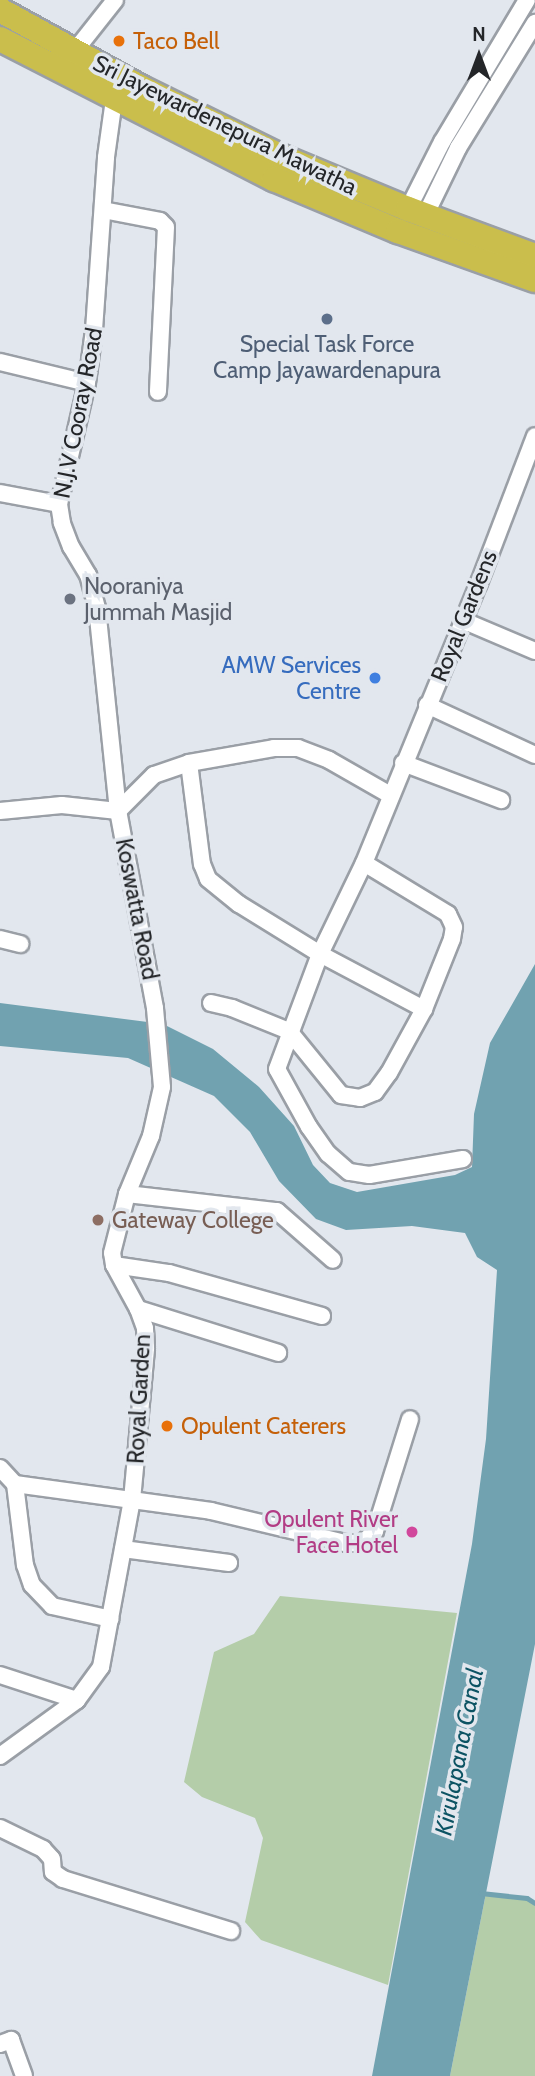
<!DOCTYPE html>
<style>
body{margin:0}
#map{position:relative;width:535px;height:2076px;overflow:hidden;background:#e2e7ee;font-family:Cabin,sans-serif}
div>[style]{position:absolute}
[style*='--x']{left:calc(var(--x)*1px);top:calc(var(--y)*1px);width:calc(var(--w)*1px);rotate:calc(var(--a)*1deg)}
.green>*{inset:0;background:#b4cda9}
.water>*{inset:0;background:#71a2b0}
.stream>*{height:4.5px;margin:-2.25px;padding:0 2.25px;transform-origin:2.25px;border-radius:2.25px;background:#71a2b0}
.roads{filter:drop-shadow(2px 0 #9a9fa6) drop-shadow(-2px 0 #9a9fa6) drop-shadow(0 2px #9a9fa6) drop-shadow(0 -2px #9a9fa6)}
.minor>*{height:16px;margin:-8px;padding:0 8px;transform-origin:8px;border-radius:8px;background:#fff}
.highway>*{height:24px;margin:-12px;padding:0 12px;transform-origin:12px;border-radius:12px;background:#cabe4c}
.dots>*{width:19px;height:19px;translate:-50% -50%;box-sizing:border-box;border:4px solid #e2e7ee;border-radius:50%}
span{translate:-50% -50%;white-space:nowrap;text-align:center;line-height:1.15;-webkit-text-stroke:7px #e2e7ee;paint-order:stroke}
.food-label{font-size:23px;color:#c56008}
.left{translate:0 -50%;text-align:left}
.street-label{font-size:23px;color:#242629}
.service-label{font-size:23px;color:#4e5e75}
.worship-label{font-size:23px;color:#5b616d}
.shop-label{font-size:23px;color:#366cbe}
.right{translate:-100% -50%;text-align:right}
.education-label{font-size:23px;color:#785e54}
.hotel-label{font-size:23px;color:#b23c85}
.water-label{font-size:24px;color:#0c5363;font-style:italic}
.north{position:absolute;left:444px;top:21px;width:70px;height:70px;-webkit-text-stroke:5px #e2e7ee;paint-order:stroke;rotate:0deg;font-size:19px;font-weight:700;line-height:28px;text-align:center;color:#242629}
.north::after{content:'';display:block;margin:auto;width:24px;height:32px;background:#242629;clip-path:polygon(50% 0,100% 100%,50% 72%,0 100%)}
</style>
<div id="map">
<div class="green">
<i style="clip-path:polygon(280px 1596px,457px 1613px,388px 1985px,261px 1940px,245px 1922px,263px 1838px,255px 1818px,202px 1797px,184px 1782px,214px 1652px,254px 1634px)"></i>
<i style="clip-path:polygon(486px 1893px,527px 1898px,535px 1903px,535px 2076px,450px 2076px)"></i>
</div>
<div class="water">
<i style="clip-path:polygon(535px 964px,535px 1644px,450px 2076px,372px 2076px,472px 1544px,486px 1439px,497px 1270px,477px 1257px,465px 1233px,412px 1226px,346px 1230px,316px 1219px,279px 1181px,250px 1132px,214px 1096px,128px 1058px,0 1046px,0 1003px,163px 1024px,213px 1049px,259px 1087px,294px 1126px,313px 1165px,330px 1183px,357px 1192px,455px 1175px,472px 1167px,474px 1114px,490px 1043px)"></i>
</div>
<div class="stream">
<i style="--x:481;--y:1893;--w:46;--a:6.2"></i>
<i style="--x:527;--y:1898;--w:9;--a:32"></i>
</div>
<div class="roads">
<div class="minor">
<i style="--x:74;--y:52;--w:66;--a:-51.7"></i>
<i style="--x:408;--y:209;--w:75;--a:-63.1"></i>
<i style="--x:442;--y:142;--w:165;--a:-59.1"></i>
<i style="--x:103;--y:210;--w:58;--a:10.9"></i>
<i style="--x:160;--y:221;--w:8;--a:45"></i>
<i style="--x:166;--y:227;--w:165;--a:92.8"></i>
<i style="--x:425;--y:216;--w:76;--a:-64.1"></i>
<i style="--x:458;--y:148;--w:147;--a:-58.4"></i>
<i style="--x:0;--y:362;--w:89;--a:13.6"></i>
<i style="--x:0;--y:493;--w:60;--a:10.6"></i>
<i style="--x:462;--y:620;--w:79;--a:23"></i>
<i style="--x:427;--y:705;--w:119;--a:24.8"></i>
<i style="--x:189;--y:763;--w:102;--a:82.7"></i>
<i style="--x:202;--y:864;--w:16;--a:68"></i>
<i style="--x:208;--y:879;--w:40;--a:39"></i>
<i style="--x:239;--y:904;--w:95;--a:31.7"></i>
<i style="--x:320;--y:954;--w:118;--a:27.9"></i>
<i style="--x:403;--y:763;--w:105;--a:20.7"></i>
<i style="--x:0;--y:811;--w:62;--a:-5.5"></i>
<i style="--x:62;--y:805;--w:56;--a:6.1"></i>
<i style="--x:118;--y:811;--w:51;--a:-45"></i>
<i style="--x:154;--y:775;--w:37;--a:-19"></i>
<i style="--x:189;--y:763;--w:86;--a:-10"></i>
<i style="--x:274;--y:748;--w:24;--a:0"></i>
<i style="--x:298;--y:748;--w:33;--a:21"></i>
<i style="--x:329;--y:760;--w:70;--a:29.8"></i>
<i style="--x:0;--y:939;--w:21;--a:14"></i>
<i style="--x:211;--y:1003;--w:22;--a:13"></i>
<i style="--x:232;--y:1008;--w:61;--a:22"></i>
<i style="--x:289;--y:1031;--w:82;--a:50.9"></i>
<i style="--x:341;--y:1095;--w:19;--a:9"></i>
<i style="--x:360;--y:1098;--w:16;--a:-22"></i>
<i style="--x:375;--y:1092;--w:24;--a:-54"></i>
<i style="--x:389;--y:1073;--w:73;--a:-61.3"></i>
<i style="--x:424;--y:1009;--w:75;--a:-68.2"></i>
<i style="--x:452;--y:939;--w:12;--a:-81"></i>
<i style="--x:454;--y:927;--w:14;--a:-115"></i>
<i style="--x:448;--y:914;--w:98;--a:-148.7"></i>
<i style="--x:463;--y:1159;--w:95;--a:170.3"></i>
<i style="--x:369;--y:1175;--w:20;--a:-171"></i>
<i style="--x:349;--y:1172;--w:28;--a:-139"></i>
<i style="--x:328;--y:1154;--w:33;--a:-125"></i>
<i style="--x:309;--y:1127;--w:66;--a:-118.9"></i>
<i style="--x:277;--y:1069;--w:123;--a:-69.5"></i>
<i style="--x:320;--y:954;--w:101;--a:-64.2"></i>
<i style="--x:364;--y:863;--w:303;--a:-67.7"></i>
<i style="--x:479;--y:583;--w:157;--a:-69.1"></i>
<i style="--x:127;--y:1194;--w:151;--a:6.5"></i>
<i style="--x:277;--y:1211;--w:74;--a:41.2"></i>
<i style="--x:114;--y:1265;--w:56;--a:8.3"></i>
<i style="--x:169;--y:1273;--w:159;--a:15.7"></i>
<i style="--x:138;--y:1309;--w:147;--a:17.4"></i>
<i style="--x:0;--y:1468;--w:22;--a:47"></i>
<i style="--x:15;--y:1484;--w:198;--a:7.8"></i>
<i style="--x:211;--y:1511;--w:138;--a:13.4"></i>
<i style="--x:345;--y:1543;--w:18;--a:0"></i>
<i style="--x:363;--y:1543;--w:17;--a:-45"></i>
<i style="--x:375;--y:1531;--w:117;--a:-72.6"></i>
<i style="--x:15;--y:1484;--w:82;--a:83"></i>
<i style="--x:25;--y:1565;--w:21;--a:71"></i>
<i style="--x:32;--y:1585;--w:29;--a:46"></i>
<i style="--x:52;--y:1606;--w:60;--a:12.4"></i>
<i style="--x:123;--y:1549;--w:107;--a:7.5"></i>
<i style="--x:0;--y:1675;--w:81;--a:18"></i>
<i style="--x:0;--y:1756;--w:95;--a:-36"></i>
<i style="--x:77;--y:1700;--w:41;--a:-54"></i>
<i style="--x:101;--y:1667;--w:170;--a:-79.5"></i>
<i style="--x:132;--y:1500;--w:153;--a:-84.7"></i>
<i style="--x:146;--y:1348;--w:20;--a:-93"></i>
<i style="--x:145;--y:1328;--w:20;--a:-110"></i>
<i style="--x:138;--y:1309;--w:50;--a:-118.6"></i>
<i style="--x:114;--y:1265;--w:12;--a:-99"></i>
<i style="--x:112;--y:1253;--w:61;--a:-75.7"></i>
<i style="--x:127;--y:1194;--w:63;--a:-67.5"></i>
<i style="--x:151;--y:1136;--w:50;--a:-77.3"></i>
<i style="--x:162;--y:1087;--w:79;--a:-95.1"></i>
<i style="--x:155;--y:1008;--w:200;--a:-100.6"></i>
<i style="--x:118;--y:811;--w:204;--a:-95.9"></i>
<i style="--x:97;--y:608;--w:34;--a:-105"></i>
<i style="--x:88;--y:575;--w:33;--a:-121"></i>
<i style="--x:71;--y:547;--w:26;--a:-111"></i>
<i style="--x:62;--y:523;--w:19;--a:-99"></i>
<i style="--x:59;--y:504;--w:124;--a:-77"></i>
<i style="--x:87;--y:383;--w:53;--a:-82.5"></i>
<i style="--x:94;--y:330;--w:173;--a:-86"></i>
<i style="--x:106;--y:157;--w:59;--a:-82.1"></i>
<i style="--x:0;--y:1828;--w:48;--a:26"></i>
<i style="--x:43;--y:1849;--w:13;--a:48"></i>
<i style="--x:52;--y:1859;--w:13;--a:86"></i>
<i style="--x:53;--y:1872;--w:12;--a:35"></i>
<i style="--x:63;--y:1879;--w:176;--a:17.2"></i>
<i style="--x:0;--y:2044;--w:12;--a:-20"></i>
<i style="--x:11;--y:2040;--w:38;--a:70"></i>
</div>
<div class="highway">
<i style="--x:0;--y:10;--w:160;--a:28.8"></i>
<i style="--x:140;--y:87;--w:156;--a:26.2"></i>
<i style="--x:280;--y:156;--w:139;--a:22.5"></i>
<i style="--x:408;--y:209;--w:135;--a:20.3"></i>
<i style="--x:0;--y:39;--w:308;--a:27.1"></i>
<i style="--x:274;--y:179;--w:134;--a:22.8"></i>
<i style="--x:398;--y:231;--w:145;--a:19.7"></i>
</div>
</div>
<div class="dots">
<i style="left:119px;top:41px;background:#e8710a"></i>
<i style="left:327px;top:319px;background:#5c6f8a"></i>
<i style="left:70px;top:599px;background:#6b7280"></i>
<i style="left:375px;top:678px;background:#3f7fe0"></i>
<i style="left:98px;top:1220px;background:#8d6e63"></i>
<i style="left:167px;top:1426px;background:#e8710a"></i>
<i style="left:412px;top:1532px;background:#d1479c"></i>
</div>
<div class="food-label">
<span class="left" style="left:133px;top:41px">Taco Bell</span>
<span class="left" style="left:181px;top:1426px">Opulent Caterers</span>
</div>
<div class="street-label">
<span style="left:225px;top:125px;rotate:26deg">Sri Jayewardenepura Mawatha</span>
<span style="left:78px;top:413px;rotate:-79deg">N.J.V Cooray Road</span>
<span style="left:464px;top:616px;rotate:-68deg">Royal Gardens</span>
<span style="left:137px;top:909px;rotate:79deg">Koswatta Road</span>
<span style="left:139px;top:1399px;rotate:-87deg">Royal Garden</span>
</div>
<div class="service-label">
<span style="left:327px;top:357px">Special Task Force<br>Camp Jayawardenapura</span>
</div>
<div class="worship-label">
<span class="left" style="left:84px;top:599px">Nooraniya<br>Jummah Masjid</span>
</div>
<div class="shop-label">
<span class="right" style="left:361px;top:678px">AMW Services<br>Centre</span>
</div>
<div class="education-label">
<span class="left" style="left:112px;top:1220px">Gateway College</span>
</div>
<div class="hotel-label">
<span class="right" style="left:398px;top:1532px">Opulent River<br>Face Hotel</span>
</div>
<div class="water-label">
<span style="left:459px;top:1752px;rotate:-79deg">Kirulapana Canal</span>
</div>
<div class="north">N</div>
</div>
